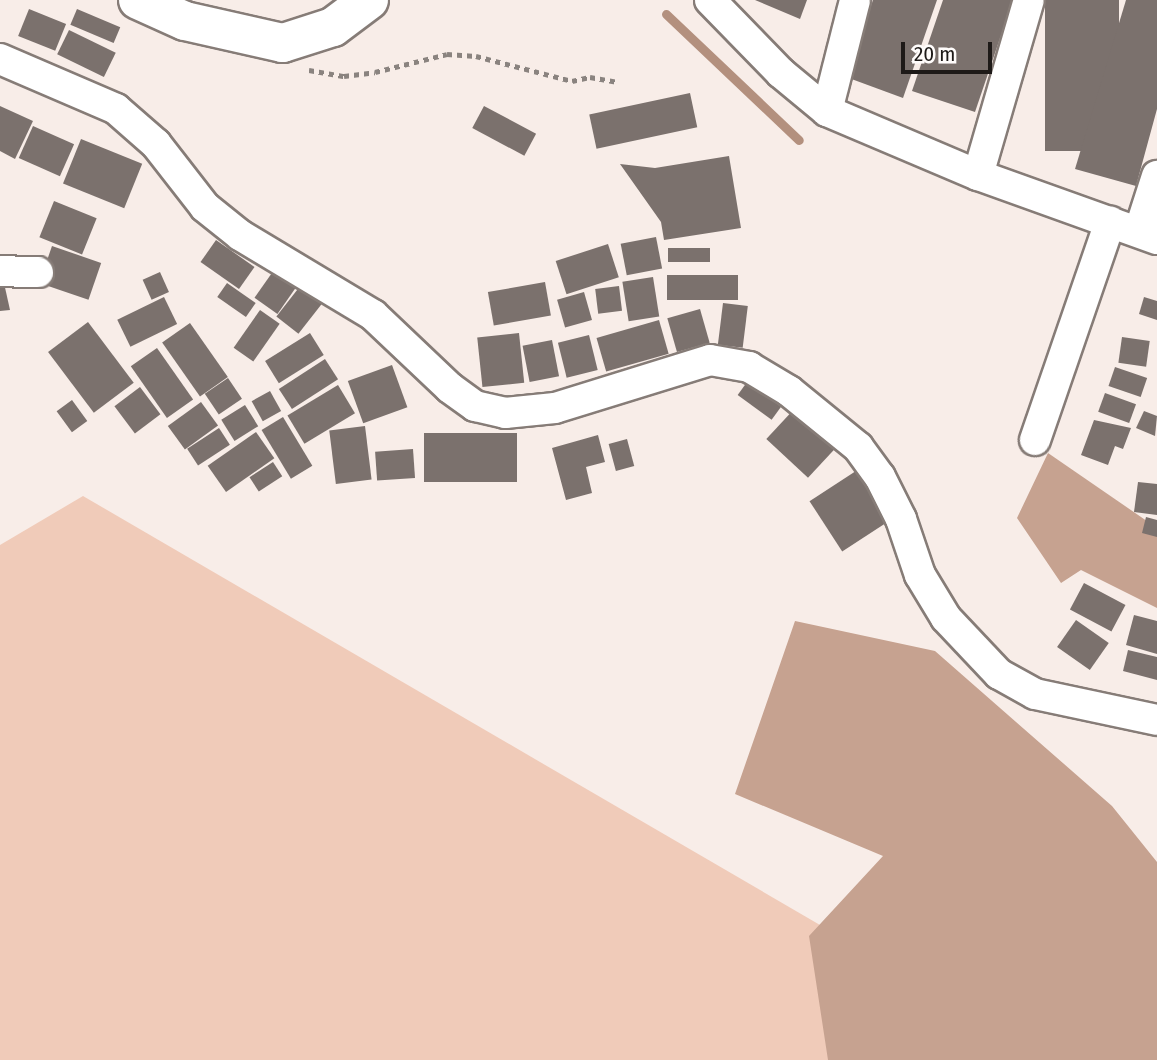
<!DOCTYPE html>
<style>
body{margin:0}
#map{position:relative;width:1157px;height:1060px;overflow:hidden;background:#f8ede8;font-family:"Fira Sans Condensed",sans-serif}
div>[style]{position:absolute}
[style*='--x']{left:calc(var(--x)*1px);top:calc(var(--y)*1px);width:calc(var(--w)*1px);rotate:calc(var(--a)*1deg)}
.green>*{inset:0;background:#f0cbb9}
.forest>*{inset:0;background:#c6a290}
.stream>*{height:9px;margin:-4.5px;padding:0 4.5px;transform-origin:4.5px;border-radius:4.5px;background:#b3907e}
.building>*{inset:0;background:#7b716d;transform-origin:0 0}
.path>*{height:4.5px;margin-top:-2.25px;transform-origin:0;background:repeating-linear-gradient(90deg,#8a837f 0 5px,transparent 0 10px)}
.roads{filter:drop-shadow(2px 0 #867c77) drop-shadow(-2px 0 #867c77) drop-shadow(0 2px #867c77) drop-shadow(0 -2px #867c77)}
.minor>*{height:30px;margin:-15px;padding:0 15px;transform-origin:15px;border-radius:15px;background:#fff}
.secondary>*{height:38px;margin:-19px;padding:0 19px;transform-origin:19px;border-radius:19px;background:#fff}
span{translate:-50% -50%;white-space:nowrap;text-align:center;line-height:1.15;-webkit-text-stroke:5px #fffcfb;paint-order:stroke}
.scale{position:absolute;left:901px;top:42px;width:91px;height:32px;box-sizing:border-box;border:4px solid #1e1a18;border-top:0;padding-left:9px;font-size:21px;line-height:24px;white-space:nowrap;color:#1e1a18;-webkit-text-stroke:5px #fffcfb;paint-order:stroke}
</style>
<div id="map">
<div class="green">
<i style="clip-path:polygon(83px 496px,985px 1021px,1016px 1060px,0 1060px,0 545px)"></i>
</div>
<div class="forest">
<i style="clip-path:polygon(1048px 453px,1157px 528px,1157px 608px,1081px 570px,1061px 583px,1017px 518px)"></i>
<i style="clip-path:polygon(795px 621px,935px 651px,1112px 806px,1157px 862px,1157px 1060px,828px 1060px,809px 936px,883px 856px,735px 794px)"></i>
</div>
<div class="stream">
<i style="--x:666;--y:14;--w:183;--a:43.5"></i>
</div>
<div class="building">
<i style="clip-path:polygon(755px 0,807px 0,800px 19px)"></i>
<i style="clip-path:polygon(873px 0,937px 0,903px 98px,846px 77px)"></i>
<i style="clip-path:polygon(943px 0,1013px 0,975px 112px,912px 91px)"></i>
<i style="left:1045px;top:0;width:74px;height:151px"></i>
<i style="clip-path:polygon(1126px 0,1157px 0,1157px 109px,1136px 186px,1075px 169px)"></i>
<i style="left:29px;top:9px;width:40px;height:29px;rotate:22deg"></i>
<i style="left:77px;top:9px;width:47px;height:17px;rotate:23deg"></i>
<i style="left:69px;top:30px;width:52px;height:27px;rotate:26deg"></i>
<i style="left:690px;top:93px;width:35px;height:103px;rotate:78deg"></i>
<i style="clip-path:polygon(0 106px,33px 121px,15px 159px,0 151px)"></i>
<i style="left:484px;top:106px;width:59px;height:25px;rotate:28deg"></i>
<i style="left:33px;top:126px;width:45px;height:35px;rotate:24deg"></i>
<i style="left:81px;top:139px;width:66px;height:48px;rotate:22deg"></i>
<i style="clip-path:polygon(729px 156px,741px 228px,664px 240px,661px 222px,620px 164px,655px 168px)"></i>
<i style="left:54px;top:201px;width:46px;height:39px;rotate:22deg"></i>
<i style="left:656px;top:237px;width:32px;height:36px;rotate:79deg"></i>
<i style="left:216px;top:240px;width:47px;height:27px;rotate:35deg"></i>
<i style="left:608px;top:244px;width:35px;height:55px;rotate:72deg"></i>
<i style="left:52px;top:246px;width:52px;height:39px;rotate:19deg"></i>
<i style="left:710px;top:248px;width:14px;height:42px;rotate:90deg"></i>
<i style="left:274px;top:270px;width:28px;height:34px;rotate:35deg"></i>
<i style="left:160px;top:272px;width:22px;height:19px;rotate:66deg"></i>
<i style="left:667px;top:275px;width:71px;height:25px"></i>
<i style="left:653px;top:277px;width:40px;height:31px;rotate:81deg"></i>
<i style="left:545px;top:282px;width:34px;height:58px;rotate:80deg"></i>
<i style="clip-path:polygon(0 283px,4px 283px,10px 310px,0 311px)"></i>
<i style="left:227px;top:283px;width:35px;height:17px;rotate:35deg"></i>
<i style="left:301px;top:285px;width:28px;height:40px;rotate:38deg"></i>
<i style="left:619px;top:286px;width:25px;height:24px;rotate:83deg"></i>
<i style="left:584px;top:292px;width:29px;height:28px;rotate:74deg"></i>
<i style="left:164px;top:297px;width:30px;height:52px;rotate:64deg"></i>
<i style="clip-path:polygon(1144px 297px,1157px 301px,1157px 320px,1139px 314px)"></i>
<i style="left:723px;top:303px;width:25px;height:42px;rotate:7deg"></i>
<i style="left:700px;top:309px;width:35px;height:34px;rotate:74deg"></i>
<i style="left:260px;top:310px;width:24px;height:46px;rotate:35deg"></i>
<i style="left:659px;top:320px;width:35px;height:65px;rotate:74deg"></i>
<i style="left:88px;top:322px;width:76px;height:50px;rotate:53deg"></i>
<i style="left:190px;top:323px;width:66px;height:34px;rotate:55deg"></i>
<i style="left:310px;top:333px;width:26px;height:53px;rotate:58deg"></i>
<i style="left:519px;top:333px;width:50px;height:42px;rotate:84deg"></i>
<i style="left:589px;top:335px;width:36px;height:32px;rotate:76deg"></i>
<i style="left:1122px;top:337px;width:28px;height:26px;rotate:8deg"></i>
<i style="left:552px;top:340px;width:37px;height:30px;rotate:79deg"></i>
<i style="left:157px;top:348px;width:63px;height:32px;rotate:55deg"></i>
<i style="left:325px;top:359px;width:24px;height:55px;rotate:57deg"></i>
<i style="left:392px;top:365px;width:45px;height:47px;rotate:70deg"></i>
<i style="left:1115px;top:367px;width:34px;height:20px;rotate:19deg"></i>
<i style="left:228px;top:378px;width:25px;height:28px;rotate:56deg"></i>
<i style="left:750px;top:378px;width:42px;height:21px;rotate:36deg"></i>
<i style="left:338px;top:385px;width:33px;height:59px;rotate:59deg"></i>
<i style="left:140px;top:387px;width:34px;height:32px;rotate:53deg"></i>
<i style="left:270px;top:391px;width:23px;height:21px;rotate:61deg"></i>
<i style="left:1105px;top:393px;width:33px;height:20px;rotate:20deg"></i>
<i style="left:72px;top:400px;width:26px;height:19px;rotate:54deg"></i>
<i style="left:201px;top:402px;width:29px;height:41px;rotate:54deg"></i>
<i style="left:245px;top:405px;width:25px;height:28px;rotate:58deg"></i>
<i style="left:797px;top:406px;width:57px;height:45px;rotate:43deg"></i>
<i style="clip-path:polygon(1144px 411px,1157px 416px,1155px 436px,1136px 428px)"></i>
<i style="left:283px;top:417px;width:57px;height:25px;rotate:59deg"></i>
<i style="clip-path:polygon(1094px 420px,1131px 428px,1123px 449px,1115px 446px,1108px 465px,1081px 455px)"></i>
<i style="left:365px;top:426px;width:54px;height:36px;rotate:83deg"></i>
<i style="left:219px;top:428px;width:20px;height:38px;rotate:57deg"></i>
<i style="left:256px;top:432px;width:32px;height:59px;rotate:55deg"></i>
<i style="left:424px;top:433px;width:93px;height:49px"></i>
<i style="clip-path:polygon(598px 435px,605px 462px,586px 467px,592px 493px,566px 500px,552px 448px)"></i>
<i style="left:627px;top:439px;width:28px;height:19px;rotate:75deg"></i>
<i style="left:413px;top:449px;width:29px;height:38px;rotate:86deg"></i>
<i style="left:273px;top:462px;width:17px;height:28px;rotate:57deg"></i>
<i style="left:859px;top:469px;width:60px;height:59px;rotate:57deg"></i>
<i style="clip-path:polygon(1138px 482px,1157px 484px,1157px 515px,1134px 512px)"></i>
<i style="clip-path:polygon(1146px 517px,1157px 520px,1157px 537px,1142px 533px)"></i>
<i style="left:1084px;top:583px;width:47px;height:30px;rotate:28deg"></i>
<i style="clip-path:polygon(1134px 615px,1157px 621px,1157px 654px,1126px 645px)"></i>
<i style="left:1076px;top:620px;width:40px;height:33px;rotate:35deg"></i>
<i style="clip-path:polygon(1128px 650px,1157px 657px,1157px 680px,1123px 671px)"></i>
</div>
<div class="path">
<i style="--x:309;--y:70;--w:36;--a:10"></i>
<i style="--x:344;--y:76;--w:31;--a:-7"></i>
<i style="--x:375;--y:72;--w:74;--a:-14"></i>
<i style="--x:447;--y:54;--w:29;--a:4"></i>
<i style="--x:476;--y:56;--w:99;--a:14.6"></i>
<i style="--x:572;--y:81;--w:18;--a:-13"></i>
<i style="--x:590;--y:77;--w:27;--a:10"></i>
</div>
<div class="roads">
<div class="minor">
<i style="--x:710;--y:0;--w:102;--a:45.8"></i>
<i style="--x:781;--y:73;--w:60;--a:39.6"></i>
<i style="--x:827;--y:111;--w:164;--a:23"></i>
<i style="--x:978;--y:175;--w:190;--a:19.7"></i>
<i style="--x:0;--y:59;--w:126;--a:23.3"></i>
<i style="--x:116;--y:109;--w:53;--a:41.2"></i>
<i style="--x:156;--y:144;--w:80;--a:52.1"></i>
<i style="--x:205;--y:207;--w:45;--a:38.7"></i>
<i style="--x:240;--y:235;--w:155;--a:31"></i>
<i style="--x:373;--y:315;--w:106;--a:43.5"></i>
<i style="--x:450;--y:388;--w:31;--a:36"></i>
<i style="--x:475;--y:406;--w:31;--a:13"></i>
<i style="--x:505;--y:413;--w:50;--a:-5.7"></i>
<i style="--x:555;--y:408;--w:162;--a:-17.2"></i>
<i style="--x:710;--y:360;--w:40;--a:10"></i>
<i style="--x:749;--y:367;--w:47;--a:31"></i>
<i style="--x:789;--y:391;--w:89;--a:39.1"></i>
<i style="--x:858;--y:447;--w:37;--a:54"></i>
<i style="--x:880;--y:477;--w:47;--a:63.4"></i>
<i style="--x:901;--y:519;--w:59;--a:71.3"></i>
<i style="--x:920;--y:575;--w:50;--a:58.8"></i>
<i style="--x:946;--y:618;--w:77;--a:46.6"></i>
<i style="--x:999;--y:674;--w:41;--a:29.1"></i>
<i style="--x:1035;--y:694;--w:125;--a:12"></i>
<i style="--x:827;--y:111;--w:114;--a:-75.8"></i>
<i style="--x:978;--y:175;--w:182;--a:-73.8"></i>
<i style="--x:1139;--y:232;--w:59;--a:-72.2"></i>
<i style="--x:0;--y:271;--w:38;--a:2"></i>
<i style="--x:1035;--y:440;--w:231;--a:-71"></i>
</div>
<div class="secondary">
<i style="--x:138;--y:0;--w:51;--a:24.1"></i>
<i style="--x:185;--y:21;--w:100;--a:12.7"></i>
<i style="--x:283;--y:43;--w:52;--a:-17.7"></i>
<i style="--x:333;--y:27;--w:45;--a:-36.9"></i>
</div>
</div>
<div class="scale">20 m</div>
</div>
